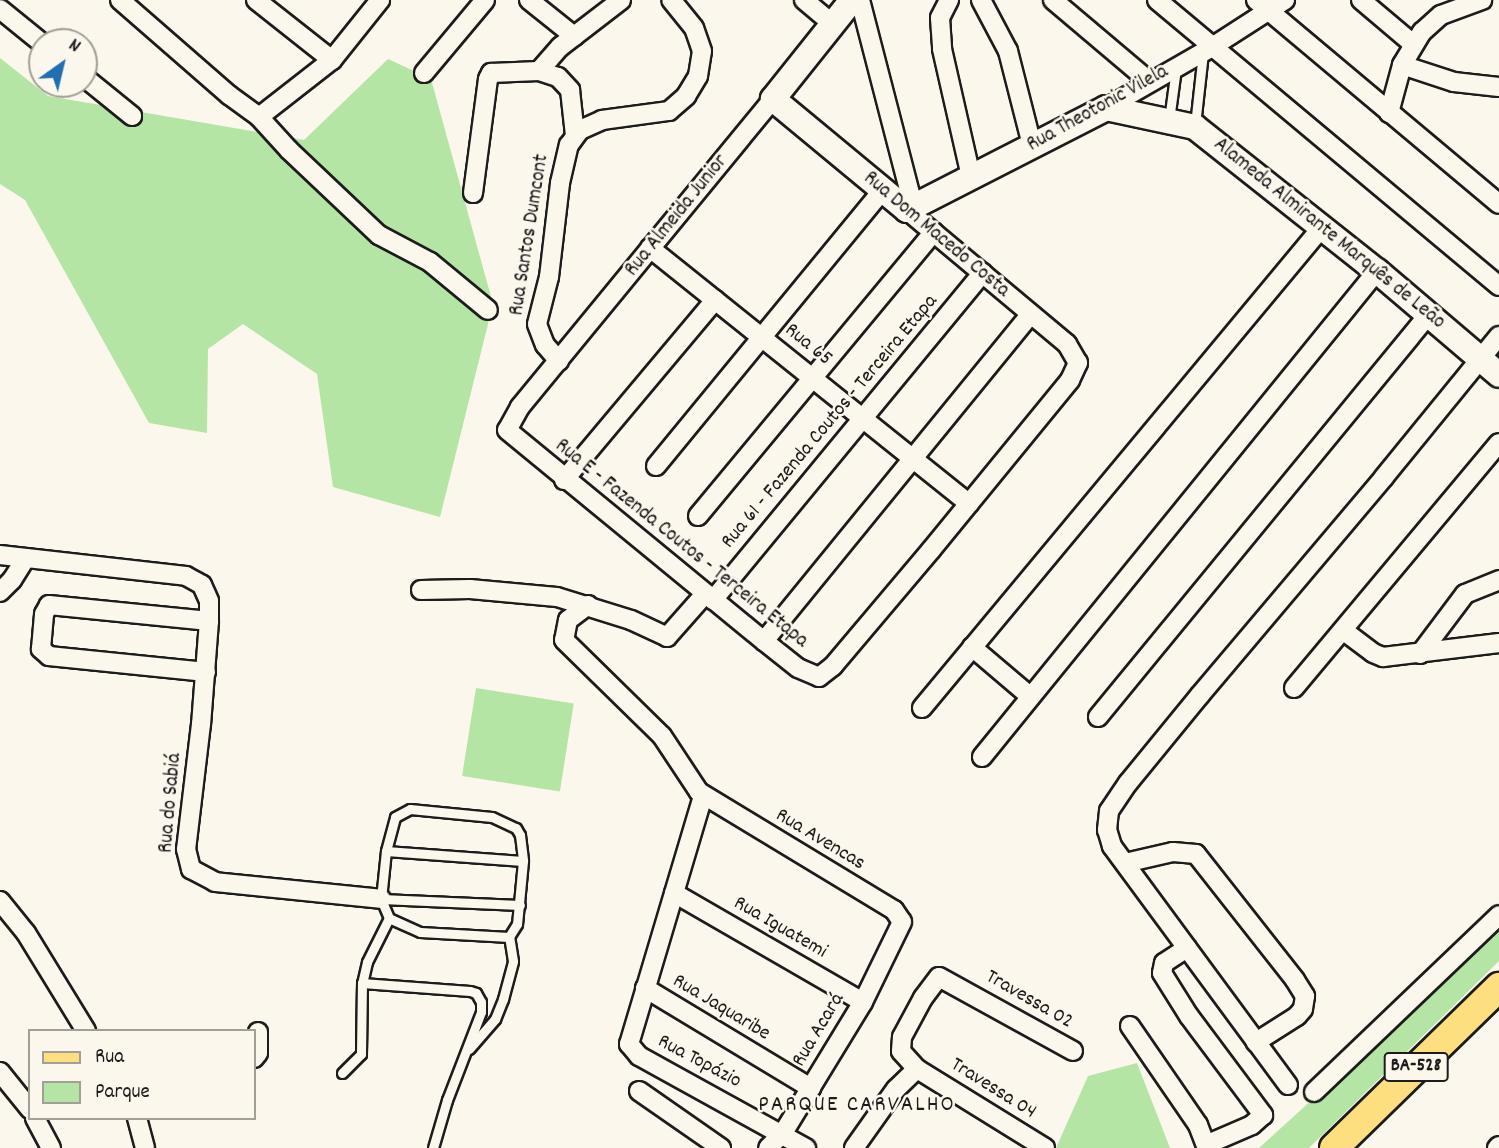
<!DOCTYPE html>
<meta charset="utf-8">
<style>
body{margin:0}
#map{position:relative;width:1499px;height:1148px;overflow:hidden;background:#fbf7ec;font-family:Dekko,sans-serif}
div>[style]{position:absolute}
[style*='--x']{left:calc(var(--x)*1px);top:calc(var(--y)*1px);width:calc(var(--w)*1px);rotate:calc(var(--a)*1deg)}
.green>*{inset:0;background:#b5e5a4;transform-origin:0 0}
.roads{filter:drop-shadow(2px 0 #1c1c1c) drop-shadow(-2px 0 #1c1c1c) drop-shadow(0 2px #1c1c1c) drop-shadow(0 -2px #1c1c1c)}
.service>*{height:9px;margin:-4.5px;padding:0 4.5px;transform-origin:4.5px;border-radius:4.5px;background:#fbf7ec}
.minor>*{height:18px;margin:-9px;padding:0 9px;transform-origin:9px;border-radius:9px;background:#fbf7ec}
.secondary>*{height:24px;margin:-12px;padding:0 12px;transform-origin:12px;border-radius:12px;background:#fbf7ec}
.primary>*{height:28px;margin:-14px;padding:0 14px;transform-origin:14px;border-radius:14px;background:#fedf80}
span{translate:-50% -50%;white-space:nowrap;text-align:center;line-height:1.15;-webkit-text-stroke:5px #fbf7ec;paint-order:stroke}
.shield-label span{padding:2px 5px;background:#fbf7ec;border:2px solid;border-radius:5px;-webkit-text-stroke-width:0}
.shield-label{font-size:19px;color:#1c1c1c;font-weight:700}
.street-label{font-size:21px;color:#1c1c1c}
.neighbourhood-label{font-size:23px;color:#1c1c1c;letter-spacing:2px}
.legend{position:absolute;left:28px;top:1029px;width:228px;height:91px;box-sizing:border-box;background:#fbf7ec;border:2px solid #a29f99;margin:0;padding:9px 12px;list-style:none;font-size:21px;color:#1c1c1c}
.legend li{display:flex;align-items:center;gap:14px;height:35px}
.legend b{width:35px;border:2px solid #a29f99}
.north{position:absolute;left:28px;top:28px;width:70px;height:70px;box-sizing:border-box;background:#fbf7ec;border:2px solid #a29f99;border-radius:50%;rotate:34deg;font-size:19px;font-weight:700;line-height:28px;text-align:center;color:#1c1c1c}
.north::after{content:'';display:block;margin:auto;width:24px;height:32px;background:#1f6fb2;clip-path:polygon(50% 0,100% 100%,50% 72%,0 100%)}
</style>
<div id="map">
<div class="green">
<i style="clip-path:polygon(0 58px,48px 96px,304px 140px,388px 59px,431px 79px,493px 304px,440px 517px,333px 487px,317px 374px,243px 324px,208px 349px,207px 433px,149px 423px,25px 200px,0 184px)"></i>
<i style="left:476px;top:688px;width:99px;height:89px;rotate:9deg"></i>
<i style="clip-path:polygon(1499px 925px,1499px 961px,1309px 1148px,1259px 1148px,1461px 964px)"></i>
<i style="clip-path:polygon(1137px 1063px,1170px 1148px,1056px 1148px,1088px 1076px)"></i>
</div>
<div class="roads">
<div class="service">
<i style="--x:1169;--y:120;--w:52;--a:-82.3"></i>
<i style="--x:1195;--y:125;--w:72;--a:-83.7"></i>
<i style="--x:410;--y:809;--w:82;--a:5.6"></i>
<i style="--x:492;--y:817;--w:26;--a:25"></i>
<i style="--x:516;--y:828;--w:8;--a:60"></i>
<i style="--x:520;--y:835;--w:26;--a:83"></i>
<i style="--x:523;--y:861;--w:63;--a:95.4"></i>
<i style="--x:517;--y:924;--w:15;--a:122"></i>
<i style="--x:509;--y:937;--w:89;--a:-176.8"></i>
<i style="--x:420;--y:932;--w:34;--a:-156"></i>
<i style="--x:389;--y:918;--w:21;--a:-113"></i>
<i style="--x:381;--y:899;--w:48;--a:-84.1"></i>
<i style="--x:386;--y:851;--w:35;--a:-75"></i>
<i style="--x:395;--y:817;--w:17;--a:-28"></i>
<i style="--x:386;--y:851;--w:137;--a:4.2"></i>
<i style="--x:381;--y:899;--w:139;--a:2.5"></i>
<i style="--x:389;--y:918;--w:49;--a:116.6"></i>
<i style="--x:367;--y:962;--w:22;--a:103"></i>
<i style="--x:362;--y:983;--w:108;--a:4.2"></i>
<i style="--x:470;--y:991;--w:6;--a:18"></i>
<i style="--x:476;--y:993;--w:10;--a:61"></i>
<i style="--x:481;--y:1002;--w:10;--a:90"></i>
<i style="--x:481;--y:1012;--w:94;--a:111.1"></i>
<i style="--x:447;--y:1100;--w:50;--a:106.3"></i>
<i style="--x:469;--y:1049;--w:40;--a:-49"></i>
<i style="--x:495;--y:1019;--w:22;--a:-68"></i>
<i style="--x:503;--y:999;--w:39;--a:-75"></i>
<i style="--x:513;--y:961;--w:24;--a:-99"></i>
<i style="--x:342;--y:1073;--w:27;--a:-45"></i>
<i style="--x:361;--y:1054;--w:71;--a:-89.2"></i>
</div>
<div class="minor">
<i style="--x:120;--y:0;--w:145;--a:41.1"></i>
<i style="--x:229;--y:95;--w:37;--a:36"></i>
<i style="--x:259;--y:117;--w:93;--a:-38"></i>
<i style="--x:332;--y:60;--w:77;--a:-51.3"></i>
<i style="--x:256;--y:0;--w:97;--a:38.3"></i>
<i style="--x:529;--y:0;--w:58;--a:38.7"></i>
<i style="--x:804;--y:0;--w:38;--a:40"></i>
<i style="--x:860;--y:0;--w:212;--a:75.5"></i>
<i style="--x:949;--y:0;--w:20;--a:117"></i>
<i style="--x:940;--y:18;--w:31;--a:86"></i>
<i style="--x:942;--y:49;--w:131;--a:77.2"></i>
<i style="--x:981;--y:0;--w:58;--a:62.1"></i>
<i style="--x:1008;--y:51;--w:97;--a:75.7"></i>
<i style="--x:1053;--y:0;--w:126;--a:40.2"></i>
<i style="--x:1157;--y:0;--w:446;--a:39.9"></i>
<i style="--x:1256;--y:0;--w:317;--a:40"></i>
<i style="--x:1361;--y:0;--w:68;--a:40.2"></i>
<i style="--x:0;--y:9;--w:54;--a:39"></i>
<i style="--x:1402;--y:65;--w:55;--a:18.1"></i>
<i style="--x:1454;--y:82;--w:45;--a:6.3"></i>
<i style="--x:539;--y:71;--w:32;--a:-49"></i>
<i style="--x:560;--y:47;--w:77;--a:-37.6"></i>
<i style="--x:424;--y:73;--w:95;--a:-50.1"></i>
<i style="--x:84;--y:77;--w:62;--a:39.1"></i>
<i style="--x:773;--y:99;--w:399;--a:129.4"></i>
<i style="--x:520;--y:407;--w:26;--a:119"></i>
<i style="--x:507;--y:430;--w:333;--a:39.4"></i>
<i style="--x:764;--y:641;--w:43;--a:38.5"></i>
<i style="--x:798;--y:668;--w:23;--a:23"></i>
<i style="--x:819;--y:677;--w:18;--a:-38"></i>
<i style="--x:833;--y:666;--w:152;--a:-49.8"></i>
<i style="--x:931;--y:550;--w:220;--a:-50.7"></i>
<i style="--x:1070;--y:380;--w:19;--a:-65"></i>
<i style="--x:1078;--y:363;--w:22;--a:-120"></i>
<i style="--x:1067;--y:344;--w:209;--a:-140.1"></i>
<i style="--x:1106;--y:108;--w:122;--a:-29.9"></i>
<i style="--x:1212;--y:47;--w:87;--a:-32.8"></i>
<i style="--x:1389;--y:113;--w:50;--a:-74.8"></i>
<i style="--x:1402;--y:65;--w:39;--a:-59"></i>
<i style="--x:1422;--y:32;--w:25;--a:-42"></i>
<i style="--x:1441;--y:15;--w:44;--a:-20.1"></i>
<i style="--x:259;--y:117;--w:45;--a:47.7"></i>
<i style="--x:289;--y:150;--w:124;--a:43.4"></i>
<i style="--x:379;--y:235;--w:58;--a:27.9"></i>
<i style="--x:430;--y:262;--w:75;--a:39.6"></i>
<i style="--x:473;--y:193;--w:115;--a:-82.5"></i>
<i style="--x:488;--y:79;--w:7;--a:-63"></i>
<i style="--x:491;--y:73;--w:48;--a:-2.4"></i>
<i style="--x:539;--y:71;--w:20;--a:18"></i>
<i style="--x:558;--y:77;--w:18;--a:47"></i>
<i style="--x:570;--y:90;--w:45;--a:83.7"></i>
<i style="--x:650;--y:248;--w:409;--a:38.7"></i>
<i style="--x:559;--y:361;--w:21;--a:-131"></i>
<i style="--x:545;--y:345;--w:22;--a:-111"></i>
<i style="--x:537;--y:324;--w:49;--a:-75.7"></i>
<i style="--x:549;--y:277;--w:95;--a:-83.3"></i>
<i style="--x:560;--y:183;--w:39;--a:-77"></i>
<i style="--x:569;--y:145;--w:19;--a:-54"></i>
<i style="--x:580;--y:130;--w:24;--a:-24"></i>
<i style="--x:602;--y:120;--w:68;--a:-7.7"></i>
<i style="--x:669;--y:111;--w:23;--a:-41"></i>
<i style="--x:686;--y:96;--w:23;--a:-59"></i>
<i style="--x:698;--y:76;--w:25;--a:-81"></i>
<i style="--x:702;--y:51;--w:24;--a:-109"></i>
<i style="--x:694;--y:28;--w:36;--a:-129"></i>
<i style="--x:656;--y:466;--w:357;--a:-50.6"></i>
<i style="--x:564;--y:480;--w:235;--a:-50"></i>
<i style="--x:698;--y:516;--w:369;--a:-50.3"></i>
<i style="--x:0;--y:555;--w:187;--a:6.4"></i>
<i style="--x:186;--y:576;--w:18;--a:29"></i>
<i style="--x:202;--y:585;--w:17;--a:66"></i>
<i style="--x:209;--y:601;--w:20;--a:90"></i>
<i style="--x:209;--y:621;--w:103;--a:94.4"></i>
<i style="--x:201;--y:724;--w:126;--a:96.8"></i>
<i style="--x:186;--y:849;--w:21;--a:76"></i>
<i style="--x:191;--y:869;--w:27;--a:28"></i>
<i style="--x:215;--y:882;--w:167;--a:5.8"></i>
<i style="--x:421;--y:590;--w:49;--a:-1.2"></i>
<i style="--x:470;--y:589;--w:87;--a:5.3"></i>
<i style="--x:557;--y:597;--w:77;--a:17.3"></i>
<i style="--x:631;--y:620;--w:40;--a:25"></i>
<i style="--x:667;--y:637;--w:57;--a:-48.5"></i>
<i style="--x:0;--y:592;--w:17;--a:-45"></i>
<i style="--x:12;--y:580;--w:26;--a:-58"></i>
<i style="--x:713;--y:600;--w:424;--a:-50.5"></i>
<i style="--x:588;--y:605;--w:25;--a:143"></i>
<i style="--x:568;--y:620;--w:20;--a:101"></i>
<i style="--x:564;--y:640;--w:137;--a:44.4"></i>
<i style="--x:662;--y:736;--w:67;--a:56.5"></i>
<i style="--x:699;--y:792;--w:228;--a:31.2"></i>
<i style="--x:894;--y:910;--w:14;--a:56"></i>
<i style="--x:902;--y:922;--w:89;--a:116"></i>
<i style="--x:863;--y:1002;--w:153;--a:121.4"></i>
<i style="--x:783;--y:1133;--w:21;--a:135"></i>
<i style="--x:1344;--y:631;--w:36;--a:37"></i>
<i style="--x:1373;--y:653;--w:11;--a:22"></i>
<i style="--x:1383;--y:657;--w:117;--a:-6.9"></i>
<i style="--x:764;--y:641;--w:422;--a:-50.8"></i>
<i style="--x:972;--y:647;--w:77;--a:40.3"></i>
<i style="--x:1420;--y:654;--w:75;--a:-53.1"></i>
<i style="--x:1465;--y:594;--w:37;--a:-22"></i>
<i style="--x:206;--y:672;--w:158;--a:-174.2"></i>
<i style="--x:49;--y:656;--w:11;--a:-139"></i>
<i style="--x:41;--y:649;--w:35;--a:-85"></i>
<i style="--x:44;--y:614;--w:10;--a:-61"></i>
<i style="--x:49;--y:605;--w:161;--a:5.7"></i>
<i style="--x:1294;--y:688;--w:319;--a:-50.1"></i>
<i style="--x:922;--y:708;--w:626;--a:-50.25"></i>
<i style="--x:1098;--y:717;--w:522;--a:-50.6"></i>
<i style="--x:982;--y:757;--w:626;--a:-50.9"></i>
<i style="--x:703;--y:796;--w:259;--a:106.6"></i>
<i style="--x:629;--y:1044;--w:16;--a:50"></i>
<i style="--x:639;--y:1056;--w:191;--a:28.9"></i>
<i style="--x:1125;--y:863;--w:49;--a:-12.9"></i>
<i style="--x:1173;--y:852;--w:23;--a:5"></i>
<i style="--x:1196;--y:854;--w:160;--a:51.8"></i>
<i style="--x:1295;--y:980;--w:19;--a:58"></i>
<i style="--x:1305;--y:996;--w:13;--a:99"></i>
<i style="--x:1303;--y:1009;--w:9;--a:131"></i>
<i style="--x:1297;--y:1016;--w:49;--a:147.6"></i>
<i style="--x:674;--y:893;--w:218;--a:30"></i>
<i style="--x:0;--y:901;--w:41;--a:50.9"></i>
<i style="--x:26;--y:933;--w:115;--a:58.5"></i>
<i style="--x:1187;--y:948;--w:27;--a:147"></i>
<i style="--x:1164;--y:963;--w:10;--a:101"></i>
<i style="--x:1162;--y:973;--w:51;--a:57.9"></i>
<i style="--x:1189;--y:1016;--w:124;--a:53.2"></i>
<i style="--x:1263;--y:1115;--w:15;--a:138"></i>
<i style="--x:1252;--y:1125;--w:48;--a:156.6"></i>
<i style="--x:645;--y:988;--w:194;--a:31.1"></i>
<i style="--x:1130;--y:1026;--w:120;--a:55.5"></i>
<i style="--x:1198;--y:1125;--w:25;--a:69"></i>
<i style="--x:254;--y:1058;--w:6;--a:-51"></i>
<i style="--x:258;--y:1053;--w:21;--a:-90"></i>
<i style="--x:0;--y:1072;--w:48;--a:51"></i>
<i style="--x:1288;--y:1085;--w:297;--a:-126.4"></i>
<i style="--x:1112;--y:846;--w:17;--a:-107"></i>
<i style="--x:1107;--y:830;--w:19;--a:-84"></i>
<i style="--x:1109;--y:811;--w:34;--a:-56"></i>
<i style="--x:1128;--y:783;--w:114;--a:-50.7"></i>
<i style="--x:1200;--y:695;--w:285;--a:-49.8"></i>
<i style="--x:1384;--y:477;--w:182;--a:-50.8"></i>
<i style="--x:639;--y:1091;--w:100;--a:34.8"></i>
<i style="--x:1314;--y:1092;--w:256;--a:-43.7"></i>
<i style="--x:35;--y:1118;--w:34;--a:62"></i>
<i style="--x:137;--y:1118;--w:31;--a:75"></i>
<i style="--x:854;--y:1148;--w:72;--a:-54.6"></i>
<i style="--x:896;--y:1089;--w:29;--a:-44"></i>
<i style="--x:1045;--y:1148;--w:150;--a:-148.3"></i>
<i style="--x:917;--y:1069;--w:24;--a:-132"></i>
<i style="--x:901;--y:1051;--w:14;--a:-86"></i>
<i style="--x:902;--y:1037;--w:44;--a:-61.7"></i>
<i style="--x:923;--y:998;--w:26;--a:-53"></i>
<i style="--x:939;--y:977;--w:153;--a:28.9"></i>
<i style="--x:1497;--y:1148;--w:3;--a:-45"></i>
</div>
<div class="secondary">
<i style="--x:852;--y:0;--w:127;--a:128.6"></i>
<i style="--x:773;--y:99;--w:174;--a:39.6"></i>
<i style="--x:907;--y:210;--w:224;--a:-27.1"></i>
<i style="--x:1106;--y:108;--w:91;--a:12.1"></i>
<i style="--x:1195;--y:127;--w:232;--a:38.4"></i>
<i style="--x:1377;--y:271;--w:160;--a:40.4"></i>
</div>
<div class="primary">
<i style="--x:1334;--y:1148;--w:231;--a:-44.3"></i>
</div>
</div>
<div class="shield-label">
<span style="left:1416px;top:1067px">BA-528</span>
</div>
<div class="street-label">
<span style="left:1098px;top:109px;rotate:-29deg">Rua Theotonic Vilela</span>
<span style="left:677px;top:216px;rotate:-51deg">Rua Almeida Junior</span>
<span style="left:1329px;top:234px;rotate:39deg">Alameda Almirante Marquês de Leão</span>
<span style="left:530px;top:235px;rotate:-81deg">Rua Santos Dumcont</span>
<span style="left:936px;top:235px;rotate:40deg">Rua Dom Macedo Costa</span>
<span style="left:808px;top:345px;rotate:39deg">Rua 65</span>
<span style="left:830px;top:422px;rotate:-50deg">Rua 61 - Fazenda Coutos - Terceira Etapa</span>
<span style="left:681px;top:544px;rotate:39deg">Rua E - Fazenda Coutos - Terceira Etapa</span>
<span style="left:171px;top:803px;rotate:-85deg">Rua do Sabiá</span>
<span style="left:820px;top:840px;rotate:31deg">Rua Avencas</span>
<span style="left:780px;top:928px;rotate:30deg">Rua Iguatemi</span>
<span style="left:1029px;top:1000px;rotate:30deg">Travessa 02</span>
<span style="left:721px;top:1008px;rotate:31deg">Rua Jaquaribe</span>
<span style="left:819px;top:1030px;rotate:-59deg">Rua Acará</span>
<span style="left:699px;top:1062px;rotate:28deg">Rua Topázio</span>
<span style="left:993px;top:1089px;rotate:32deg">Travessa 04</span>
</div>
<div class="neighbourhood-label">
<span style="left:857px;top:1106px">PARQUE CARVALHO</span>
</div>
<ul class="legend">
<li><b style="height:9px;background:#fedf80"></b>Rua</li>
<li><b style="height:19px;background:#b5e5a4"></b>Parque</li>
</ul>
<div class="north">N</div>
</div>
